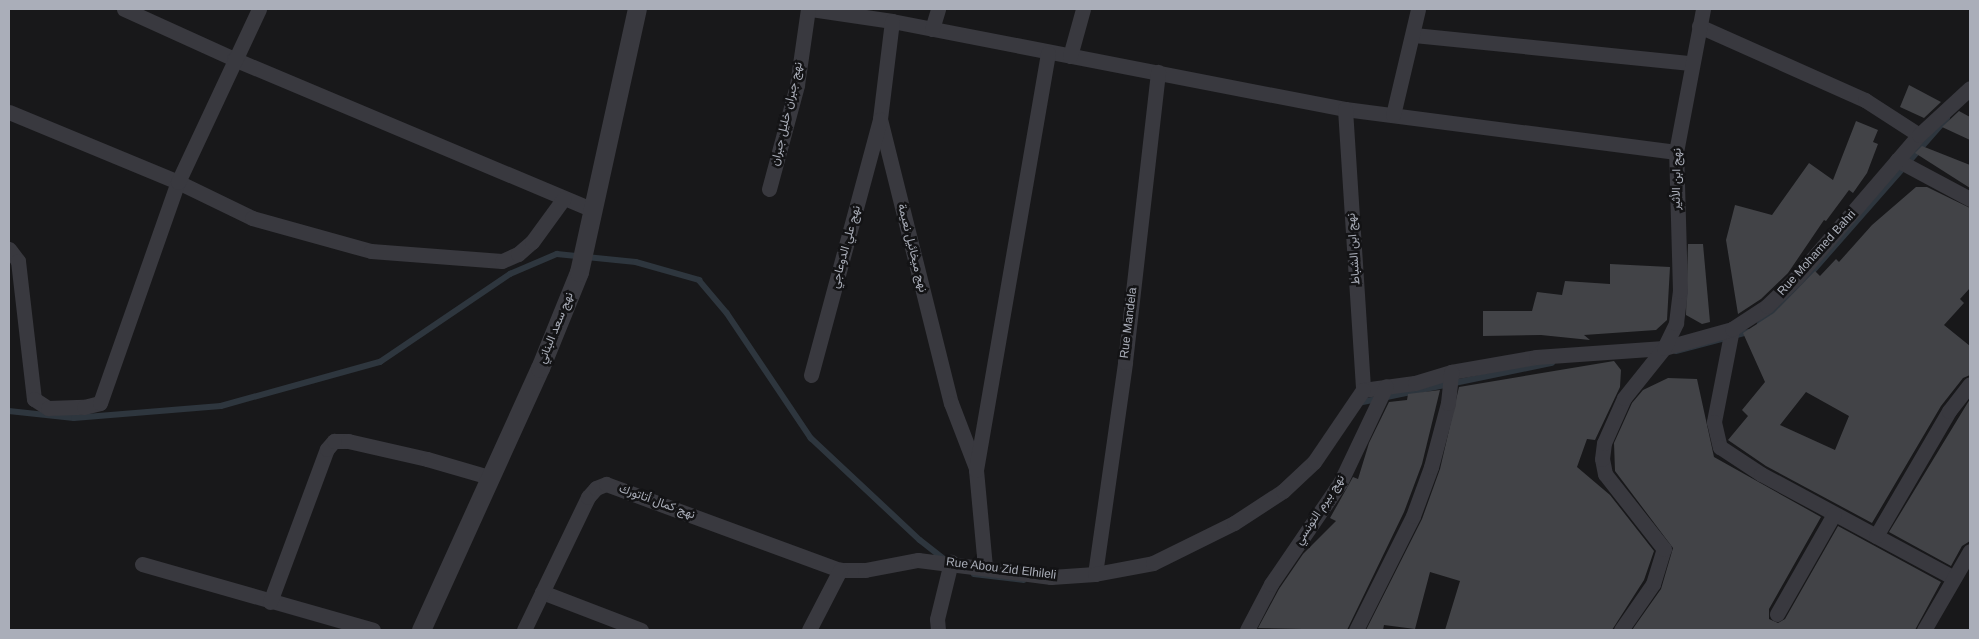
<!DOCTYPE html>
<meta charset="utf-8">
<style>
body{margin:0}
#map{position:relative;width:1979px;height:639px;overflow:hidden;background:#18181a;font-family:Helvetica,Vazirmatn,sans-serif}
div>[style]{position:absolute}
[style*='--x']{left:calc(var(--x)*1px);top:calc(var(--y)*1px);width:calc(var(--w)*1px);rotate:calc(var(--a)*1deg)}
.stream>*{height:5.5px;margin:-2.75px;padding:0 2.75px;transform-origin:2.75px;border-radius:2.75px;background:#2e363e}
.building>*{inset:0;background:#424347}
.minor>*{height:15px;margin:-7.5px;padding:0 7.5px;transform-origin:7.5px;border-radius:7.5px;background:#39393f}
.tertiary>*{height:19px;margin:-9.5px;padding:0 9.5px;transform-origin:9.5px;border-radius:9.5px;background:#39393f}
span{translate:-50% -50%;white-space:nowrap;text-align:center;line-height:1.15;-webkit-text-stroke:5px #131315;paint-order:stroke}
.street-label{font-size:12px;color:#aaaeb9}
.frame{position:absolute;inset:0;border:10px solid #aaaeb9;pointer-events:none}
</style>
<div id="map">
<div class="stream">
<i style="--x:1760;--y:324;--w:51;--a:-43.4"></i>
<i style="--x:1797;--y:289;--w:227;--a:-48.7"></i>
<i style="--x:1676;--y:351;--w:75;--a:-14.6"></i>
<i style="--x:1358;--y:403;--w:198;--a:-11.7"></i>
<i style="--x:9;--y:411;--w:65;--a:6.1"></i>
<i style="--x:74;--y:418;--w:147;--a:-4.7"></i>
<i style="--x:221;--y:406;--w:165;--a:-15.5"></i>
<i style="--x:380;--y:362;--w:157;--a:-34.1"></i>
<i style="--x:510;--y:274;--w:51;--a:-23.1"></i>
<i style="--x:557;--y:254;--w:79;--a:5.8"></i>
<i style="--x:636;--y:262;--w:66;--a:15.9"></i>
<i style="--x:699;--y:280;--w:43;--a:49.7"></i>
<i style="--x:727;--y:313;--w:151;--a:56.1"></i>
<i style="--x:811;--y:438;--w:149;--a:43.1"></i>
<i style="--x:920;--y:540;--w:31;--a:38"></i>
<i style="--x:974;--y:574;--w:50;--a:6.8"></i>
</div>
<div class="building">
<i style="clip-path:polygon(1909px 85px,1941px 102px,1924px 118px,1900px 107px)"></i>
<i style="clip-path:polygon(1959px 111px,1970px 117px,1970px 140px,1942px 127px)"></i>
<i style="clip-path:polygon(1856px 121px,1878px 130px,1873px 142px,1878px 144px,1867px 173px,1853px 193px,1849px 190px,1826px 221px,1824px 220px,1788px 273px,1761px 299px,1738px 314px,1726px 240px,1735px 205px,1772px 215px,1809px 163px,1833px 180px)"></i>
<i style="clip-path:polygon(1922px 146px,1970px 165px,1970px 188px,1915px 153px)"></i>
<i style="clip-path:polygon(evenodd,1916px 187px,1927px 187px,1970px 208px,1970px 288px,1960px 299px,1964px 303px,1944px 325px,1970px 346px,1970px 375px,1963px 378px,1941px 406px,1872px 523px,1766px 466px,1728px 440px,1748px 416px,1742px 410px,1765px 382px,1743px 333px,1774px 313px,1815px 271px,1820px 276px,1836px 259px,1839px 262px,1872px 225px,1916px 187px,1806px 392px,1849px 416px,1835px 450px,1780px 425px,1806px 392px)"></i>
<i style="clip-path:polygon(1688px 244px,1703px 244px,1710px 322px,1702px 324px,1686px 315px)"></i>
<i style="clip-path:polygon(1610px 264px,1670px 267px,1667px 320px,1656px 330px,1584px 335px,1590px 340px,1541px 335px,1483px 336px,1483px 311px,1532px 311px,1537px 292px,1562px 295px,1565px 281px,1610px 284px)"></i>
<i style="clip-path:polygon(1614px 361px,1621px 370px,1620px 387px,1595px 440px,1587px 439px,1577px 467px,1610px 495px,1654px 551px,1644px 580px,1612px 630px,1445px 630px,1460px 581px,1430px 572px,1415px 629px,1384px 625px,1383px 630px,1366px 630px,1422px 519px,1440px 469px,1459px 387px)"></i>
<i style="clip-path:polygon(1668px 378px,1697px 379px,1714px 457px,1821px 517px,1769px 609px,1769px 619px,1778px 623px,1785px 619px,1838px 526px,1941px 582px,1915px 630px,1632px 630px,1661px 589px,1673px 548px,1615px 471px,1614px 443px,1632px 403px,1643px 390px)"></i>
<i style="clip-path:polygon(1440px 390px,1422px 464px,1404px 512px,1347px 630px,1258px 628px,1279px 589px,1303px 554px,1336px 521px,1330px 518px,1353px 477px,1358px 479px,1369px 443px,1389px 402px,1407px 400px,1408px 394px)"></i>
<i style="clip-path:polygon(1970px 399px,1970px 541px,1962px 546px,1951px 566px,1889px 532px)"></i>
</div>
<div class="minor">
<i style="--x:124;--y:9;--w:121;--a:24.4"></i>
<i style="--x:234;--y:59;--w:389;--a:22.8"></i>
<i style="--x:811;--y:9;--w:82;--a:8.4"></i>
<i style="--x:892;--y:21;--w:461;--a:11"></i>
<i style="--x:1345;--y:109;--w:334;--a:7.4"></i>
<i style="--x:892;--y:21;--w:99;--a:97"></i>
<i style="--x:880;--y:119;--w:293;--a:76"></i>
<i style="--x:951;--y:403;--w:70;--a:69"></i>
<i style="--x:1699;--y:26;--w:182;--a:24"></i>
<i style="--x:1865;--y:100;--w:64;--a:32.9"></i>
<i style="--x:932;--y:29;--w:21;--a:-73"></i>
<i style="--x:1414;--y:35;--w:278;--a:5.8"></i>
<i style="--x:1070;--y:56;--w:49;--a:-74.5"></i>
<i style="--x:1345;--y:109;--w:282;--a:86.3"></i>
<i style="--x:9;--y:112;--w:183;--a:22.5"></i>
<i style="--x:178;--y:182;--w:82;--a:25.9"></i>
<i style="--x:252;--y:218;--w:123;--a:15.5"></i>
<i style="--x:371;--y:251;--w:131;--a:4.4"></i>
<i style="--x:502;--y:261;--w:17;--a:-24"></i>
<i style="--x:518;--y:254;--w:18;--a:-41"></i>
<i style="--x:532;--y:242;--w:54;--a:-54"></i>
<i style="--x:1393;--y:115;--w:109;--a:-76.7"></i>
<i style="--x:1897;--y:160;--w:83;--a:28.1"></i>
<i style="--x:769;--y:189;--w:108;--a:-74.9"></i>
<i style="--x:797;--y:85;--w:77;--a:-81.8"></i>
<i style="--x:9;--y:249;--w:15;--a:53"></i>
<i style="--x:18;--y:261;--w:139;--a:83.4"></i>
<i style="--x:34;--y:399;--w:17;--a:33"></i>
<i style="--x:48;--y:408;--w:36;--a:-2"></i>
<i style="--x:84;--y:407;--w:16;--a:-14"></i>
<i style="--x:100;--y:403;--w:234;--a:-70.6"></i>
<i style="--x:178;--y:182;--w:191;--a:-64.9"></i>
<i style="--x:1732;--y:329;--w:95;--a:101"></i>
<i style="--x:1714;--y:422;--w:26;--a:77"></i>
<i style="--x:1720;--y:447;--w:49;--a:33.4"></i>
<i style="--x:1761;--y:474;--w:219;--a:28.3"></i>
<i style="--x:811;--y:375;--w:264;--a:-74.9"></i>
<i style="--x:1363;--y:390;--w:52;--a:-7.7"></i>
<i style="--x:1415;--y:383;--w:38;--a:-17"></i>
<i style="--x:1451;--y:372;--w:86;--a:-10"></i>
<i style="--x:1536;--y:357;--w:128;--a:-4"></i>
<i style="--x:1664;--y:348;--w:71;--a:-15.6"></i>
<i style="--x:1732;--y:329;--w:42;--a:-33.3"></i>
<i style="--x:1767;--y:306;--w:39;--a:-44"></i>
<i style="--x:1795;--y:279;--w:190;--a:-49.3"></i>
<i style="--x:1919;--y:135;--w:69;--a:-42.7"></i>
<i style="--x:1876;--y:536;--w:145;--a:-59.7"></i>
<i style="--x:1949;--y:411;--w:34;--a:-52"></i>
<i style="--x:142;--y:564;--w:240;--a:15.9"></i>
<i style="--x:985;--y:567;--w:97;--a:-95.3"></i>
<i style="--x:976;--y:470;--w:423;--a:-80.2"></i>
<i style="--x:1095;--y:574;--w:214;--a:-81.9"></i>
<i style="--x:1125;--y:362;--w:292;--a:-83.5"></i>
<i style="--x:542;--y:592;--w:106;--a:21"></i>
<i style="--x:270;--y:602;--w:163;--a:-69.6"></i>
<i style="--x:327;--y:449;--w:11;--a:-49"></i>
<i style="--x:334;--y:441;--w:14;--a:0"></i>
<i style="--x:348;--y:441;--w:81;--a:12.8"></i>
<i style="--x:427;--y:459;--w:65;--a:16.2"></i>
<i style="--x:1777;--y:614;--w:115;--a:-60.3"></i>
<i style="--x:524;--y:630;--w:148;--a:-64.3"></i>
<i style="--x:588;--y:497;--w:12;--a:-48"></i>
<i style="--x:596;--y:488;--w:11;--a:-22"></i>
<i style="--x:606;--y:484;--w:249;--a:20.2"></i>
<i style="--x:840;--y:570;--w:25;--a:0"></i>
<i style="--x:865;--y:570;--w:54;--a:-10.7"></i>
<i style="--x:918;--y:560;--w:134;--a:7.3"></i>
<i style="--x:1051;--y:577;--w:44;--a:-3.9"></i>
<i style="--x:1095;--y:574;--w:59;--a:-10.7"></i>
<i style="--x:1153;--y:563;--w:90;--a:-26.3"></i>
<i style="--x:1234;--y:523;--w:59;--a:-33.1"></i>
<i style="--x:1283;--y:491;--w:42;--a:-43.1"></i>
<i style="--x:1314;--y:462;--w:87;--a:-55.8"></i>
<i style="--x:809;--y:630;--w:68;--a:-62.7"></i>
<i style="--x:938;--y:630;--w:11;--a:-95"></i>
<i style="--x:937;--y:619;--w:59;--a:-76.2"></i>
<i style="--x:1247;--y:630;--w:52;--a:-62.4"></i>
<i style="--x:1271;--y:584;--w:122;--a:-55.7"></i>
<i style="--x:1340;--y:483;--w:107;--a:-64.6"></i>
<i style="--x:1356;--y:630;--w:127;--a:-63.4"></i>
<i style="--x:1413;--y:516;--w:52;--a:-69.8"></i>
<i style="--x:1431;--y:467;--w:66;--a:-75.1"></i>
<i style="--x:1448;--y:403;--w:31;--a:-84"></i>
<i style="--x:1621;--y:630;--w:56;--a:-55.2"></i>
<i style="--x:1653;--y:584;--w:37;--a:-73"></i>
<i style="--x:1664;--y:549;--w:95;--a:-128.2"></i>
<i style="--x:1605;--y:474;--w:15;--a:-101"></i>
<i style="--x:1602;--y:459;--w:16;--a:-83"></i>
<i style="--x:1604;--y:443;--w:49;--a:-66"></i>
<i style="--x:1624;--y:398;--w:64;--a:-51.3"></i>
<i style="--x:1664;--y:348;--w:28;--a:-64"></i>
<i style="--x:1676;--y:323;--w:32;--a:-83"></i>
<i style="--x:1680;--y:291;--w:139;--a:-91.6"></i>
<i style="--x:1676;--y:152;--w:146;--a:-79.3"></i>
<i style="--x:1924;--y:630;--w:91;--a:-59.8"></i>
</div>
<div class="tertiary">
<i style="--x:421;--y:630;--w:288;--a:-65.6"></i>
<i style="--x:540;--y:368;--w:104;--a:-67.9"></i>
<i style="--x:579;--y:272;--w:269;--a:-77.6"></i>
</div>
<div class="street-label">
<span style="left:787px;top:114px;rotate:-77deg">نهج جبران خليل جبران</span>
<span style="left:1677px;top:179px;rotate:-89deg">نهج ابن الأثير</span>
<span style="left:846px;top:247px;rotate:-75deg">نهج علي الدوعاجي</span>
<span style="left:912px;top:248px;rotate:76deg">نهج ميخائيل نعيمة</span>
<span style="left:1354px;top:249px;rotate:-94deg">نهج ابن الشباط</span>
<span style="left:1817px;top:253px;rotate:-48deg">Rue Mohamed Bahri</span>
<span style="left:1129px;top:323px;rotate:-83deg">Rue Mandela</span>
<span style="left:556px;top:328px;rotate:-68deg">نهج سعد البناني</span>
<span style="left:657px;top:502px;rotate:20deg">نهج كمال أتاتورك</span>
<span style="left:1320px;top:510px;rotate:-57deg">نهج بيرم التونسي</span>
<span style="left:1001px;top:569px;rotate:7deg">Rue Abou Zid Elhileli</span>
</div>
<div class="frame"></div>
</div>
